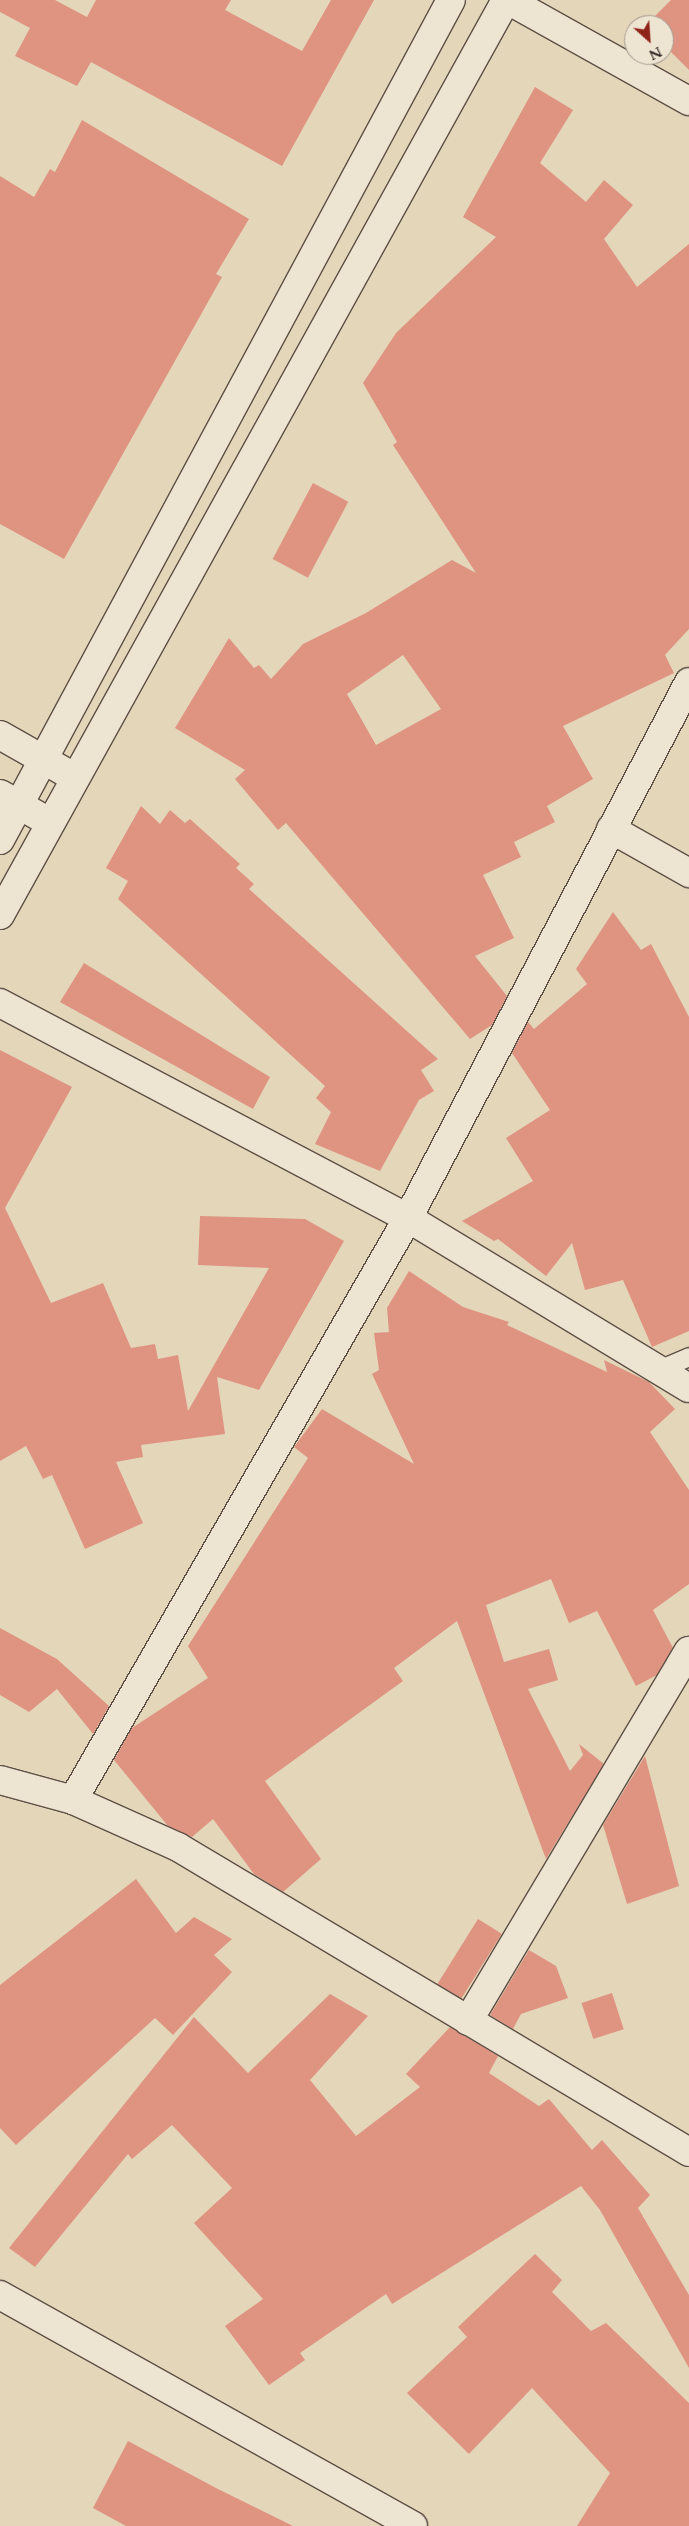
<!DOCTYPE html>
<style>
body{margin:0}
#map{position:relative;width:689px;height:2526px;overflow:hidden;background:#e4d6b9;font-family:Cardo,serif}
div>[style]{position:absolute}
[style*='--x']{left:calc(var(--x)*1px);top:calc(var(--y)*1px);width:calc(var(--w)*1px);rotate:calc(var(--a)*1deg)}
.building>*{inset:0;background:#df9482;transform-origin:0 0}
.roads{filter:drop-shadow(1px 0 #5e5046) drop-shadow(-1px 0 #5e5046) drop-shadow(0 1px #5e5046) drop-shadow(0 -1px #5e5046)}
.service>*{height:18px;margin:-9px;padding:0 9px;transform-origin:9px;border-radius:9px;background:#ede4d2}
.minor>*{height:28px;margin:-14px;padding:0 14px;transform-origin:14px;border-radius:14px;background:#ede4d2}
.tertiary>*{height:28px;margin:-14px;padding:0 14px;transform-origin:14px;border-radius:14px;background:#ede4d2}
span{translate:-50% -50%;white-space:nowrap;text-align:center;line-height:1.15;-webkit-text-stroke:5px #ede4d2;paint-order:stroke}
.north{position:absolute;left:624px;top:15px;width:50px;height:50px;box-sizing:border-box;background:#ede4d2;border:1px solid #a2978b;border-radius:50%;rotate:154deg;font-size:14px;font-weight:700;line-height:20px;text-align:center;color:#322420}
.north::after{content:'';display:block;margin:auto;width:18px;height:22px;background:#8f2418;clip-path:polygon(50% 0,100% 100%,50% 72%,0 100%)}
</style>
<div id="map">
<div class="building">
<i style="clip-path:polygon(0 0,55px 0,87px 17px,96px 0,231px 0,225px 10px,302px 51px,331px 0,374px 0,282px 166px,91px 62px,77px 86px,15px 56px,30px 28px,0 12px)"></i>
<i style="clip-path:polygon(671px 0,689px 0,689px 70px,664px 45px,664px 25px,646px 25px)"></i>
<i style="clip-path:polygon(evenodd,535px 87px,573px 110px,540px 163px,586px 202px,604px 180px,633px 205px,604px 239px,637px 287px,689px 244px,689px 629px,665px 655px,674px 673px,563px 726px,593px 779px,547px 806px,555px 822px,514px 842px,521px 857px,483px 875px,514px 938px,475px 956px,507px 996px,492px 1025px,470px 1039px,286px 823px,278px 830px,235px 779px,245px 770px,175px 728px,229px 638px,254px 668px,259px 665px,271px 679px,303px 644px,366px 613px,452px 560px,476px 573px,393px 445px,397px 442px,363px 383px,396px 333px,496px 237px,463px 217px,535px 87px,403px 655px,441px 709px,376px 745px,347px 694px,403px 655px)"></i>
<i style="clip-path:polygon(82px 120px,249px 219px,216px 274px,222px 277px,64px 559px,0 524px,0 176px,34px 197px,50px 169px,55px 172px)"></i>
<i style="left:313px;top:483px;width:40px;height:86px;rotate:28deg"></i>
<i style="clip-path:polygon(141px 806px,160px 824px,170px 810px,185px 823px,190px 819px,240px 864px,236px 868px,254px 884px,249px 889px,438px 1059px,421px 1070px,434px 1091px,419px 1100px,380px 1171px,315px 1144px,331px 1112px,316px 1098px,325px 1086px,118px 899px,128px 881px,106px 868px)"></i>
<i style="clip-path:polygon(613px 912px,641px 950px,651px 944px,689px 1017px,689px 1331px,652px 1347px,623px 1280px,585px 1290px,572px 1243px,546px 1276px,498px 1239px,494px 1241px,462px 1221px,533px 1181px,506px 1138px,550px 1110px,512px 1053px,528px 1022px,534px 1029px,587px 984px,576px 969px)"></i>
<i style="clip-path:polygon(84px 963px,270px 1077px,253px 1109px,60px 1002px)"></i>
<i style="clip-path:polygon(0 1050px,72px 1087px,5px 1208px,51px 1303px,103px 1283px,131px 1348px,155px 1344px,158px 1359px,178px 1355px,188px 1411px,269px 1268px,198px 1265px,200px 1216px,305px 1219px,344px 1241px,259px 1390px,217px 1377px,225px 1434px,141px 1445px,143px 1457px,116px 1462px,143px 1523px,85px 1549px,52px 1475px,43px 1479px,26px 1446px,0 1461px)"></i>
<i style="clip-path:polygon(409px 1271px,463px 1307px,509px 1322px,507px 1325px,607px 1372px,604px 1360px,649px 1382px,675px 1409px,650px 1432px,689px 1490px,689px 1584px,653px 1610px,673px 1648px,657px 1675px,636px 1686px,597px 1611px,569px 1623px,551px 1579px,486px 1605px,504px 1662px,549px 1649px,558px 1680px,528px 1689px,570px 1771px,583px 1755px,579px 1744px,604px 1764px,546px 1859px,457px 1621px,394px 1668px,403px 1681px,265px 1781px,321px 1859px,283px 1892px,254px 1874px,213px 1819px,192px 1837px,168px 1826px,114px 1760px,132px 1728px,208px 1678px,188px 1646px,308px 1458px,294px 1447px,322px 1409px,414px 1464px,372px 1374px,379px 1370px,374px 1333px,389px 1332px,387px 1308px)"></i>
<i style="clip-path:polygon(0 1628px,57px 1659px,109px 1706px,93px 1734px,57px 1689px,29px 1712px,0 1695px)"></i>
<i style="clip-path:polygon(645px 1756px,679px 1886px,627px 1904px,603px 1825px)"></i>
<i style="clip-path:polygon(136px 1879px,176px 1933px,194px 1917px,232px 1939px,214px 1955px,232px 1972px,173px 2035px,155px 2018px,16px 2145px,0 2128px,0 1985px)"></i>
<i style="left:478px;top:1919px;width:28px;height:77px;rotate:32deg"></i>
<i style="clip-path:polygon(529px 1950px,556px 1966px,568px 1998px,521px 2014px,513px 2029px,490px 2015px)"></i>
<i style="left:612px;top:1993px;width:38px;height:32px;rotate:72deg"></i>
<i style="clip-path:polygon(330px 1994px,368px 2016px,310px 2080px,356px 2136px,420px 2087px,406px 2074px,450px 2027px,498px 2056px,489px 2073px,539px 2106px,549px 2099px,592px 2150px,602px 2140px,650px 2195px,638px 2208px,689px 2295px,689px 2368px,600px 2210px,581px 2186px,392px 2304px,386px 2294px,300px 2353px,305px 2360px,269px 2385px,225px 2326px,263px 2299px,194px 2223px,232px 2188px,172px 2125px,132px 2159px,128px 2154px,35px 2267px,9px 2248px,194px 2017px,248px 2073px)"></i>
<i style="clip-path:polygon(535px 2254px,562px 2280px,552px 2292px,591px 2331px,606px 2323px,689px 2403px,689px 2526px,577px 2526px,610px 2473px,532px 2388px,469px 2454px,407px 2393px,467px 2337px,458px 2327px)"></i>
<i style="clip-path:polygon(128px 2441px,216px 2488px,293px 2526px,126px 2526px,93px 2508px)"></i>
</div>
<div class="roads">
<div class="service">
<i style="--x:659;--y:1370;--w:33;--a:-23"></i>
</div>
<div class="minor">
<i style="--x:508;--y:0;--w:207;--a:29.2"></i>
<i style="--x:0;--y:735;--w:85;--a:29.6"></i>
<i style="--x:0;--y:794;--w:56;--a:29.7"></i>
<i style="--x:611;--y:829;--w:90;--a:29.4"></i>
<i style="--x:0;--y:1003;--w:461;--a:27.8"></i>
<i style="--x:408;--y:1218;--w:328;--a:31.2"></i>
<i style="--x:0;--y:1780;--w:76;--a:15.3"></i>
<i style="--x:73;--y:1800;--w:115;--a:24.1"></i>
<i style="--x:178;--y:1847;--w:595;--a:30.83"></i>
<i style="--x:73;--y:1800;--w:672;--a:-60.08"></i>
<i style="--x:408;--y:1218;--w:605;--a:-62.33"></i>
<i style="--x:468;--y:2021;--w:431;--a:-59.2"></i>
<i style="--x:0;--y:2295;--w:473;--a:29.2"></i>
</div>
<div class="tertiary">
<i style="--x:0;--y:840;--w:953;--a:-61.77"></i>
<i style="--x:0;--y:915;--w:1046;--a:-61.06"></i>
</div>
</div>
<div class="north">N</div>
</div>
